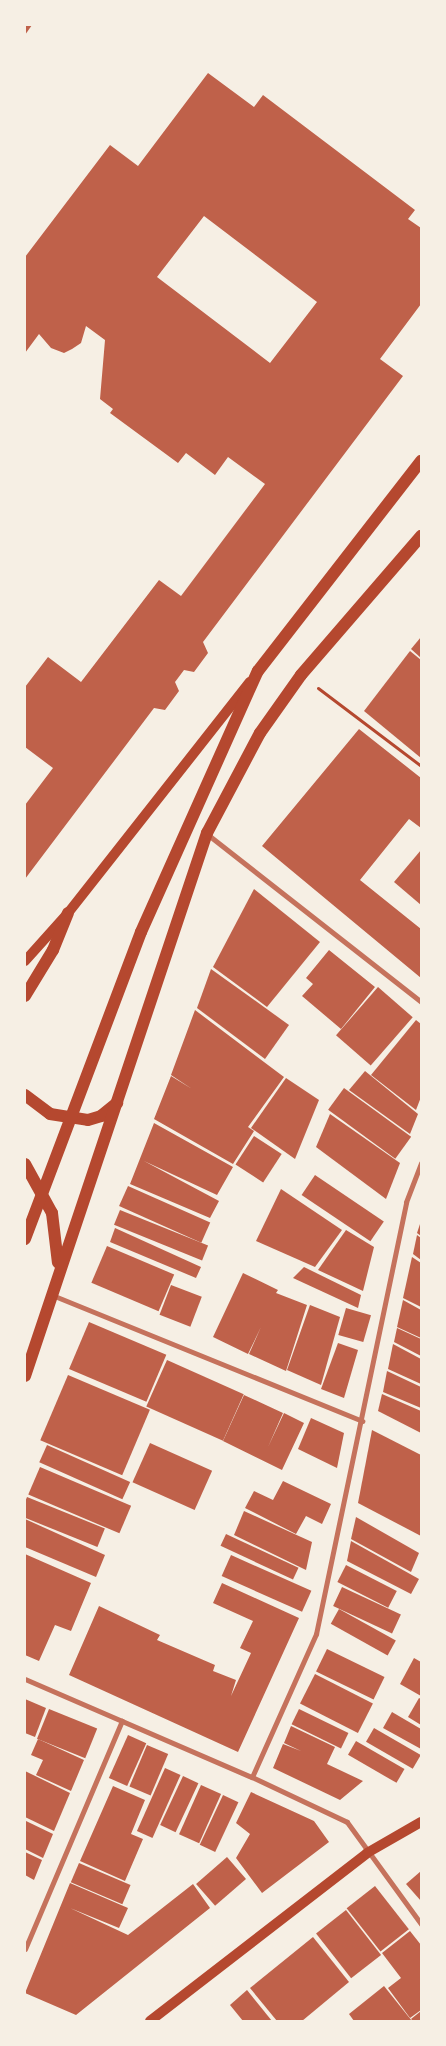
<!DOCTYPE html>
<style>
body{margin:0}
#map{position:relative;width:446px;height:2046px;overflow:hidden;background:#f6efe4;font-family:"Times New Roman",serif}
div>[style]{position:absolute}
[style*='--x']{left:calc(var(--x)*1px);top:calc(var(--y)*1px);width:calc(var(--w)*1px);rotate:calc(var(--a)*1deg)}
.building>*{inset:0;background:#bf614a;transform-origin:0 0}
.path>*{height:3px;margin:-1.5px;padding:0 1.5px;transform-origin:1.5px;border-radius:1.5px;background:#b5482f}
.minor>*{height:5px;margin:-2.5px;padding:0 2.5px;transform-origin:2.5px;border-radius:2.5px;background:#c5725c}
.secondary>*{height:10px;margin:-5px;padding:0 5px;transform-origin:5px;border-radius:5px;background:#b5482f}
.primary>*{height:12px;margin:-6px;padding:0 6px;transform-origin:6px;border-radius:6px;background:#b5482f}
span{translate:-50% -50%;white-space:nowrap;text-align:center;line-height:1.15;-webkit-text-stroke:4.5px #f6efe4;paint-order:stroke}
.frame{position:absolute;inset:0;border:26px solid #f6efe4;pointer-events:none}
</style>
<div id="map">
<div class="building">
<i style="clip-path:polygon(25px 25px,32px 25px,25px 35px)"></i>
<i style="clip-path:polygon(evenodd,208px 73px,254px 107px,263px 95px,415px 210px,408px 219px,421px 228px,421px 304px,380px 359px,403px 376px,203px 642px,208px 653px,194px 672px,184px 670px,175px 682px,179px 691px,165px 710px,154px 708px,25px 879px,25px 805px,53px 768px,25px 747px,25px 687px,48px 657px,81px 682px,159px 580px,181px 596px,265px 484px,228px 457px,215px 475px,186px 453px,178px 463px,110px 413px,113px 409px,100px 399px,105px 340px,86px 326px,81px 343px,72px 349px,64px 353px,51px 348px,39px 334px,25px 353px,25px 257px,110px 145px,138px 166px,208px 73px,204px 216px,317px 302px,270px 363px,157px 277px,204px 216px)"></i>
<i style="clip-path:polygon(421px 637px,421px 658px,411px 649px)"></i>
<i style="clip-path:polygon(410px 651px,421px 660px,421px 758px,364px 711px)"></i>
<i style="clip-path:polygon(359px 729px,421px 778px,421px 828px,409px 819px,360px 880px,421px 929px,421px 978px,262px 846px)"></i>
<i style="clip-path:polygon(421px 850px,421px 905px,394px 882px)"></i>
<i style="clip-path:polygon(254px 889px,320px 942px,267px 1007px,213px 967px)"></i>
<i style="clip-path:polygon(329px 950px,375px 987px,341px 1029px,302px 996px,313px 984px,306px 978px)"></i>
<i style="clip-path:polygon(211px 969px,289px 1025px,265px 1059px,197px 1008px)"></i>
<i style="left:378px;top:987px;width:46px;height:64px;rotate:41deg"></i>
<i style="clip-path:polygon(195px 1010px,284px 1077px,248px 1127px,254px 1131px,233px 1164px,154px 1119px,171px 1076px,192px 1089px,171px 1075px)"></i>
<i style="clip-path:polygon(416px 1020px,421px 1024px,421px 1097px,416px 1110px,371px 1075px)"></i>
<i style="clip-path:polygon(365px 1071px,418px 1114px,410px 1134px,349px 1090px)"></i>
<i style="clip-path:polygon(286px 1078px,319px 1100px,295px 1159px,251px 1128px)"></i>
<i style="left:344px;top:1088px;width:83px;height:27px;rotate:36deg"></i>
<i style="clip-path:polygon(330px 1114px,400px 1163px,386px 1199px,316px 1147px)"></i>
<i style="clip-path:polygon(154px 1123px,233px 1167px,217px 1195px,144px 1161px,219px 1201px,210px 1218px,130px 1184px)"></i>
<i style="left:254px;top:1136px;width:33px;height:34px;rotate:33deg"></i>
<i style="left:315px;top:1175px;width:83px;height:24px;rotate:34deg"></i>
<i style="left:128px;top:1186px;width:90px;height:22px;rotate:24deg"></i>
<i style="clip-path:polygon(281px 1189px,342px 1230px,315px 1267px,256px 1241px)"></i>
<i style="left:120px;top:1210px;width:95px;height:16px;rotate:22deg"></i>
<i style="clip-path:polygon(421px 1221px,421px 1236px,417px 1233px)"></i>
<i style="clip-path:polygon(115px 1228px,201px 1267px,196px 1278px,110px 1242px)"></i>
<i style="clip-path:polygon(346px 1230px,374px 1247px,363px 1291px,318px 1270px)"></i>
<i style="clip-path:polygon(417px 1235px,421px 1238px,421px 1260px,413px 1254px)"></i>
<i style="left:107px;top:1246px;width:73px;height:40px;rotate:23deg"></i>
<i style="clip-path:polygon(412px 1257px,421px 1263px,421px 1307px,403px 1298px)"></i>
<i style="clip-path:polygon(304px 1267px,361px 1295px,358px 1308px,293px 1278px)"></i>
<i style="clip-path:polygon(243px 1273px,278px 1290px,276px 1293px,307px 1305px,286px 1371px,249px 1354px,261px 1327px,248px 1354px,213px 1337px)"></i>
<i style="left:171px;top:1285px;width:33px;height:32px;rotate:21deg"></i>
<i style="clip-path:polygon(403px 1300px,421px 1310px,421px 1338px,397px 1327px)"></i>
<i style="clip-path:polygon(310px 1305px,340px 1317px,321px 1385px,287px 1370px)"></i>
<i style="left:346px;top:1308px;width:26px;height:28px;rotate:16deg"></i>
<i style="left:89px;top:1322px;width:84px;height:51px;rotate:23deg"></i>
<i style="clip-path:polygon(397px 1328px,421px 1339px,421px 1356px,394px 1342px)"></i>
<i style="clip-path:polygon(338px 1343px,358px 1350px,344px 1398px,321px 1389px)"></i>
<i style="clip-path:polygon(393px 1344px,421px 1359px,421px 1384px,388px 1369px)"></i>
<i style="left:167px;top:1360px;width:84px;height:51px;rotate:24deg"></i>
<i style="clip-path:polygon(387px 1371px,421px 1387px,421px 1408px,383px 1392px)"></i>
<i style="left:68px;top:1375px;width:89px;height:71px;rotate:23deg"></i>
<i style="clip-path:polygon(382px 1394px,421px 1411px,421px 1433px,378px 1411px)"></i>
<i style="clip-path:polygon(244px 1395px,283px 1413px,268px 1447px,284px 1413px,304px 1423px,282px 1470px,223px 1441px)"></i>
<i style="clip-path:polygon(311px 1418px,344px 1433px,337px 1468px,298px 1449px)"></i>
<i style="clip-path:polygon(372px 1430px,421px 1455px,421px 1536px,358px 1503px)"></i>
<i style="left:150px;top:1443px;width:68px;height:43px;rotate:24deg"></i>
<i style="left:47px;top:1445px;width:91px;height:19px;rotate:24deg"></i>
<i style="left:40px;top:1467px;width:99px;height:30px;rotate:23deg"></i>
<i style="clip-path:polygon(283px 1481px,331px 1504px,322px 1524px,306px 1516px,296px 1534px,245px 1508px,254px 1491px,273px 1500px)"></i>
<i style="left:27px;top:1497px;width:84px;height:20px;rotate:22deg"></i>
<i style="clip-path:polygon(244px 1511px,312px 1542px,306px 1570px,234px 1535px)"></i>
<i style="clip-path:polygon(356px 1517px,419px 1553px,411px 1572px,351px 1539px)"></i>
<i style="clip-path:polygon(25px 1519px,105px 1555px,96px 1577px,25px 1547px)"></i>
<i style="left:226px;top:1534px;width:80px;height:13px;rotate:25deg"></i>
<i style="clip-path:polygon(351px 1541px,419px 1579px,411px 1594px,347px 1561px)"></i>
<i style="clip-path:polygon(25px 1554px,91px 1583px,71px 1631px,55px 1625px,39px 1661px,25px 1655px)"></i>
<i style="left:231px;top:1555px;width:88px;height:23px;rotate:24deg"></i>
<i style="left:346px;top:1565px;width:57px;height:19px;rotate:27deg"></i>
<i style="clip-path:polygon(222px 1583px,299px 1618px,238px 1752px,69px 1675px,99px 1606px,160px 1635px,157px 1640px,215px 1665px,213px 1671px,236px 1680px,231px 1696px,251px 1653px,240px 1648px,253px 1621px,213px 1603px)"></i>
<i style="left:342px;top:1587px;width:65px;height:21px;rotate:25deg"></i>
<i style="left:339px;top:1609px;width:65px;height:17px;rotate:29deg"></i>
<i style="left:327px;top:1649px;width:64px;height:25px;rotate:26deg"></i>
<i style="clip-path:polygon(414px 1658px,421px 1662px,421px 1696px,400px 1684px)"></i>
<i style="left:315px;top:1674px;width:65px;height:33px;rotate:27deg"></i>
<i style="clip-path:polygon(419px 1698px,421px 1699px,421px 1725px,408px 1717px)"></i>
<i style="clip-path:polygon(25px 1699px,46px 1708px,35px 1737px,25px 1733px)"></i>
<i style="left:49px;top:1709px;width:52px;height:32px;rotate:22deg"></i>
<i style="left:299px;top:1709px;width:55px;height:17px;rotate:26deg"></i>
<i style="clip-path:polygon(392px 1712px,421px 1729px,421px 1749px,383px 1728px)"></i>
<i style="clip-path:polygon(291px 1726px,335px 1747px,327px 1764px,363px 1781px,340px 1800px,273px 1768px,283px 1744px,301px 1751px,284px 1743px)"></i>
<i style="left:374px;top:1728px;width:54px;height:16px;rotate:30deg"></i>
<i style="left:128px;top:1735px;width:20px;height:47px;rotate:24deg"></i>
<i style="clip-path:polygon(38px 1739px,84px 1760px,71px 1791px,36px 1775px,43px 1760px,31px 1755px)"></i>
<i style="left:356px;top:1741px;width:56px;height:16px;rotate:30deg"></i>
<i style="left:147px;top:1745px;width:23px;height:45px;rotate:23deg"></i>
<i style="left:165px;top:1768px;width:17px;height:69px;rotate:24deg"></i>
<i style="clip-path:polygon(25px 1771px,70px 1793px,54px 1831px,25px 1817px)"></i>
<i style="left:183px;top:1776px;width:17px;height:54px;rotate:25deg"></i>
<i style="left:201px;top:1785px;width:22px;height:54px;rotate:24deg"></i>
<i style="clip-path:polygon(113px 1786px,145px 1800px,131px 1834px,143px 1839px,125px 1881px,80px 1861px)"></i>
<i style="clip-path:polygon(251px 1792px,314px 1821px,329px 1842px,262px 1893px,236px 1858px,250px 1834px,236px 1823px)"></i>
<i style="left:223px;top:1795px;width:17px;height:55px;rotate:25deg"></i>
<i style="clip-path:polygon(26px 1821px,53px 1834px,43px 1858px,25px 1849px)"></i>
<i style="clip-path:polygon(25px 1852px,42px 1860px,34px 1880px,25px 1875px)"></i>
<i style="left:227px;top:1857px;width:29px;height:41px;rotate:49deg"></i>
<i style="left:79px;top:1863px;width:56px;height:21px;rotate:23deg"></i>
<i style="clip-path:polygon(421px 1871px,421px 1901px,406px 1884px)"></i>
<i style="clip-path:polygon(70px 1883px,128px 1908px,119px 1928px,70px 1908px,128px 1935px,193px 1884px,210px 1908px,76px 2015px,25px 1993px)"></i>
<i style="left:375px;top:1886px;width:55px;height:36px;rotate:52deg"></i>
<i style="left:346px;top:1910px;width:57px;height:38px;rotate:52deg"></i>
<i style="clip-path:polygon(410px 1931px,421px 1945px,421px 2010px,410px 2018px,388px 1988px,401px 1978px,382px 1953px)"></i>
<i style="clip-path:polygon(313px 1937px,349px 1982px,302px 2021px,277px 2021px,250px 1988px)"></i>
<i style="clip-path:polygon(384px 1986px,412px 2021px,354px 2021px,349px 2014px)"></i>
<i style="clip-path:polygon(247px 1990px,272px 2021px,243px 2021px,230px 2005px)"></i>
<i style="clip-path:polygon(421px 2011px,421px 2021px,413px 2021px,411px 2019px)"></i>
</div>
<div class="path">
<i style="--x:318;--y:688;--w:129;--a:37.1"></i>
</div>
<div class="minor">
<i style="--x:207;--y:834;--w:272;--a:38.1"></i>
<i style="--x:52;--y:1295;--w:335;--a:22.1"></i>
<i style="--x:25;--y:1679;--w:247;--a:23.4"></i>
<i style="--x:252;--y:1777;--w:105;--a:25.3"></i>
<i style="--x:347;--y:1822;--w:126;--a:54"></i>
<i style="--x:252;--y:1777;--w:157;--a:-65.9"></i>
<i style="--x:316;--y:1634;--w:441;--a:-78.2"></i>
<i style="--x:406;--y:1202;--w:42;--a:-69"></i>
<i style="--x:25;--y:1949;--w:248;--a:-67"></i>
</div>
<div class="secondary">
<i style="--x:25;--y:961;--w:64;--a:-48.1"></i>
<i style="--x:68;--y:913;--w:294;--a:-51.8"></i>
<i style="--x:150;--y:2021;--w:274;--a:-37.7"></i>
<i style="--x:367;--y:1853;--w:62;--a:-29.9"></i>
</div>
<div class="primary">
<i style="--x:25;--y:996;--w:54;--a:-58.7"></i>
<i style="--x:53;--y:950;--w:40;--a:-68"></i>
<i style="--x:25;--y:1095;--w:31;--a:37"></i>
<i style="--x:50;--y:1114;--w:38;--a:9"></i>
<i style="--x:88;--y:1120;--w:14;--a:-17"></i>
<i style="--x:101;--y:1116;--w:21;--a:-39"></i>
<i style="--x:25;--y:1164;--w:56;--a:61.1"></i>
<i style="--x:52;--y:1213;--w:50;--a:83.2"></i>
<i style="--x:25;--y:1239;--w:328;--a:-69.3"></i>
<i style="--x:141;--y:932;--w:286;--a:-65.9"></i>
<i style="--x:258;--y:671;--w:266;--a:-52.2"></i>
<i style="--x:25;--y:1376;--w:573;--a:-71.47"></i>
<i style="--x:207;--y:833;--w:113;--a:-62.1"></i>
<i style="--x:260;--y:733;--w:71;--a:-54.7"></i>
<i style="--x:301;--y:675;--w:184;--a:-49.2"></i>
</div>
<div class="frame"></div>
</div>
